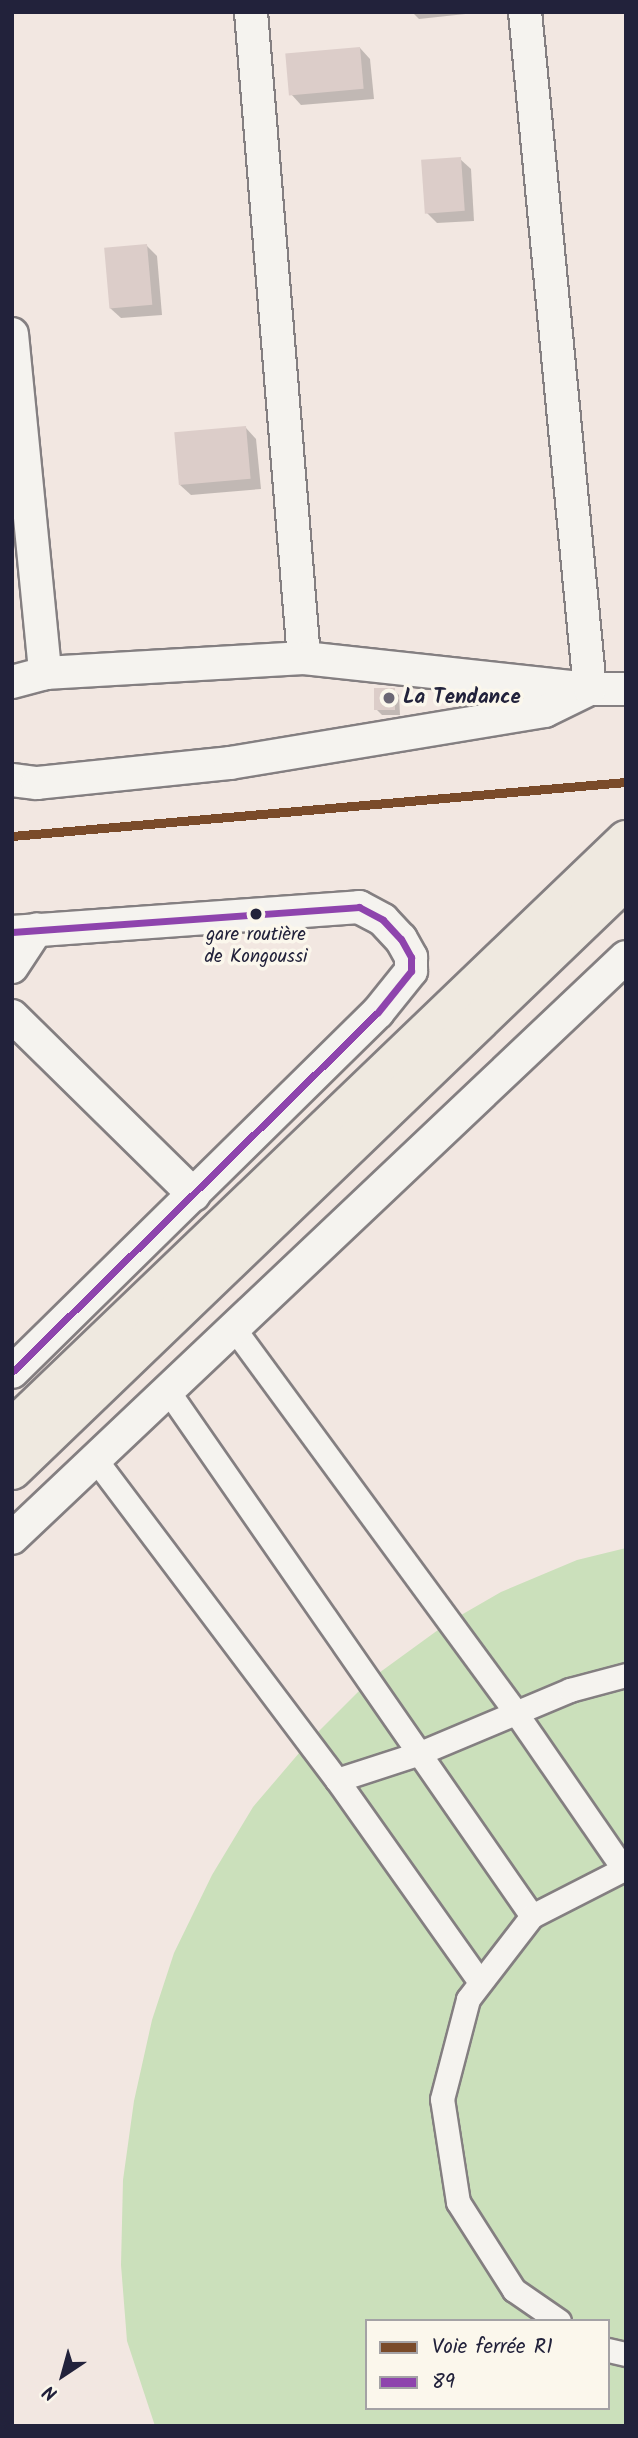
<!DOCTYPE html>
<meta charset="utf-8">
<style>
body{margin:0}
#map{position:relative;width:638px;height:2438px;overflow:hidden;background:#f2e7e1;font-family:Kalam,sans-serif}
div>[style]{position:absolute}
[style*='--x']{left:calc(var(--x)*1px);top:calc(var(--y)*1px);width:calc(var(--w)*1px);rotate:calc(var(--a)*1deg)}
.green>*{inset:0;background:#cbe0bb}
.shadow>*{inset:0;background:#0003}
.building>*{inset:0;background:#dccdc9;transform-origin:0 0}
.roads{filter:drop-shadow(2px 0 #847f81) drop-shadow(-2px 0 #847f81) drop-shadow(0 2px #847f81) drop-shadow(0 -2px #847f81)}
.pedestrian>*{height:23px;margin:-11.5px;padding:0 11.5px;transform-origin:11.5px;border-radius:11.5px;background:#f5f3ef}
.minor>*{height:32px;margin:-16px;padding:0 16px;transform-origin:16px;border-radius:16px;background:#f5f3ef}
.primary>*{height:38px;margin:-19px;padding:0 19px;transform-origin:19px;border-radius:19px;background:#efe9e0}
.bus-1>*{height:7px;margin:-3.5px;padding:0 3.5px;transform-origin:3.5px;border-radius:3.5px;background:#8e44ad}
.rail-1>*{height:9px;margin:-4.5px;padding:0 4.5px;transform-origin:4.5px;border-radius:4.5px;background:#7a4b2a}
.dots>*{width:19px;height:19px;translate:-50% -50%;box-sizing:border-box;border:4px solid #fbf7ec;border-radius:50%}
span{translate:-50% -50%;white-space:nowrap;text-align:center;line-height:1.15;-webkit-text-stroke:7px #fbf7ec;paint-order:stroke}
.bus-label{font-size:19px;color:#22223b}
.poi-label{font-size:21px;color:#22223b;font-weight:700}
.left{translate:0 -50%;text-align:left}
.frame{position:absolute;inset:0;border:14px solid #22223b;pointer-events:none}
.legend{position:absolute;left:365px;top:2319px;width:245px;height:91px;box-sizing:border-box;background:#fbf7ec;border:2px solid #a4a2a5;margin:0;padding:9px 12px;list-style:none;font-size:21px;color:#22223b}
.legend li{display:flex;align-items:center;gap:14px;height:35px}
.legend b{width:35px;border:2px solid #a4a2a5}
.north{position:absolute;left:28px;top:2340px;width:70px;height:70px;-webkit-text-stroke:5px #fbf7ec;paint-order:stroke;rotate:216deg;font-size:19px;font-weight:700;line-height:28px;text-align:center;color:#22223b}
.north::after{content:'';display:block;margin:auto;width:24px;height:32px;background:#22223b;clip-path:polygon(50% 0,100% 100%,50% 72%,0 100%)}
</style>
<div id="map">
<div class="green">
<i style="clip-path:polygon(evenodd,626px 1548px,626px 2426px,155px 2426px,127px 2341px,121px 2265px,123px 2180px,134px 2101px,152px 2020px,174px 1953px,212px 1875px,253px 1807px,311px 1739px,372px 1678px,449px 1622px,501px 1592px,577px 1560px,626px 1548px,367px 2321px,608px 2321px,608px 2408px,367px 2408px,367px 2321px)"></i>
</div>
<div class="shadow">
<i style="clip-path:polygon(412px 12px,484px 12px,419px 19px)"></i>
<i style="clip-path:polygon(360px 48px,370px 59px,374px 99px,301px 105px,291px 94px)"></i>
<i style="clip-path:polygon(460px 159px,471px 169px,474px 221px,437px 223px,427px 213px)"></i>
<i style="clip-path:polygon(147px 246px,157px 256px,162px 315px,121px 318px,110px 308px)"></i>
<i style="clip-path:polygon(246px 428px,256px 439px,261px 489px,191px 495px,180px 485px)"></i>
<i style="clip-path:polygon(394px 690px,399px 695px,400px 715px,382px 715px,377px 710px)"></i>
</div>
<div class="building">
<i style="left:360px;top:47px;width:42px;height:75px;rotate:85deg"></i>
<i style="left:461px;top:157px;width:54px;height:40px;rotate:86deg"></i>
<i style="left:147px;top:244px;width:61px;height:43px;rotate:85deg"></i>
<i style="left:246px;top:426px;width:53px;height:72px;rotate:85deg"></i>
<i style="left:395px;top:688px;width:22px;height:21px;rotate:90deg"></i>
</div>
<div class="roads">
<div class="pedestrian">
<i style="--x:235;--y:1330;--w:475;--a:53.7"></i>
<i style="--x:516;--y:1713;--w:188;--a:55.4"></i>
<i style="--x:168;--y:1391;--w:639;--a:55.27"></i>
<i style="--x:95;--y:1459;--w:402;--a:53"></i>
<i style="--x:337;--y:1780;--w:247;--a:54.7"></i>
<i style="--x:337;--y:1780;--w:87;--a:-18"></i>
<i style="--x:420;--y:1753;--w:163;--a:-22.8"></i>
<i style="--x:570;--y:1690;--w:58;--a:-15"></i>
<i style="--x:559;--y:2321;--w:55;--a:-145.4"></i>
<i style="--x:514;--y:2290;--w:104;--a:-122.5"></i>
<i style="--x:458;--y:2202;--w:104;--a:-98.8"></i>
<i style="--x:442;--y:2099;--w:103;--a:-75.4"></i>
<i style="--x:468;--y:1999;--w:105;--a:-52.4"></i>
<i style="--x:532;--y:1916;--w:106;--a:-27.1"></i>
<i style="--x:608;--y:2350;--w:18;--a:13"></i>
</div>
<div class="minor">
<i style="--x:251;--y:12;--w:648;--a:85.31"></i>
<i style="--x:12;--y:334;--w:341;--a:84.4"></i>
<i style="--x:12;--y:682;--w:34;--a:-15"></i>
<i style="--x:45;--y:673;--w:259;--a:-3.3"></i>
<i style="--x:304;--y:658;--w:288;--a:6.2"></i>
<i style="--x:590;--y:689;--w:36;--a:0"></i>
<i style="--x:12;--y:780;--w:25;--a:7"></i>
<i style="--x:37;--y:783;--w:194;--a:-5.9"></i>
<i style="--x:230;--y:763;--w:319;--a:-9.4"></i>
<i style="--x:545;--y:711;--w:50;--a:-26.1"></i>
<i style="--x:590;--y:689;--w:680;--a:-95.48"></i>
<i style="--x:12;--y:932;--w:348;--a:-4.1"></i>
<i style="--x:359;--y:907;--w:27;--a:28"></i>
<i style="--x:383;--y:920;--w:26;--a:47"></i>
<i style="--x:401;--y:939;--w:21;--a:61"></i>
<i style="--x:411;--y:957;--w:14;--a:90"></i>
<i style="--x:411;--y:971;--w:53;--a:128.8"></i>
<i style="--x:378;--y:1012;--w:513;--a:135.47"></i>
<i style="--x:12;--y:967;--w:45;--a:-56.7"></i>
<i style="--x:12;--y:1016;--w:255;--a:44.5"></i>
<i style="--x:12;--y:1538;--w:845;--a:-43.42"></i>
</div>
<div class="primary">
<i style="--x:12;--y:1429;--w:851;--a:-43.81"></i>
<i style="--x:12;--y:1470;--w:852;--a:-43.86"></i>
</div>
</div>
<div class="bus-1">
<i style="--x:12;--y:932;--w:348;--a:-4.1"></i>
<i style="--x:359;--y:907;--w:27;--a:28"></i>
<i style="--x:383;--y:920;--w:26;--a:47"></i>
<i style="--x:401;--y:939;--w:21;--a:61"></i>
<i style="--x:411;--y:957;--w:14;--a:90"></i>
<i style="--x:411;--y:971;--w:53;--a:128.8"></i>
<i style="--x:378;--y:1012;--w:513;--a:135.47"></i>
</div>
<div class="rail-1">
<i style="--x:12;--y:836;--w:616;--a:-5.03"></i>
</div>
<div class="dots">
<i style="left:389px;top:698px;background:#6b6775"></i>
<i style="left:256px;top:914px;background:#22223b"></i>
</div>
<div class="bus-label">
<span style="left:256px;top:947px">gare routière<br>de Kongoussi</span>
</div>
<div class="poi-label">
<span class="left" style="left:403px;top:698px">La Tendance</span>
</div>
<div class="frame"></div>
<ul class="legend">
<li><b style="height:9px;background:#7a4b2a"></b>Voie ferrée R1</li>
<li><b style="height:9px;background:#8e44ad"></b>89</li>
</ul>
<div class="north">N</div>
</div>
